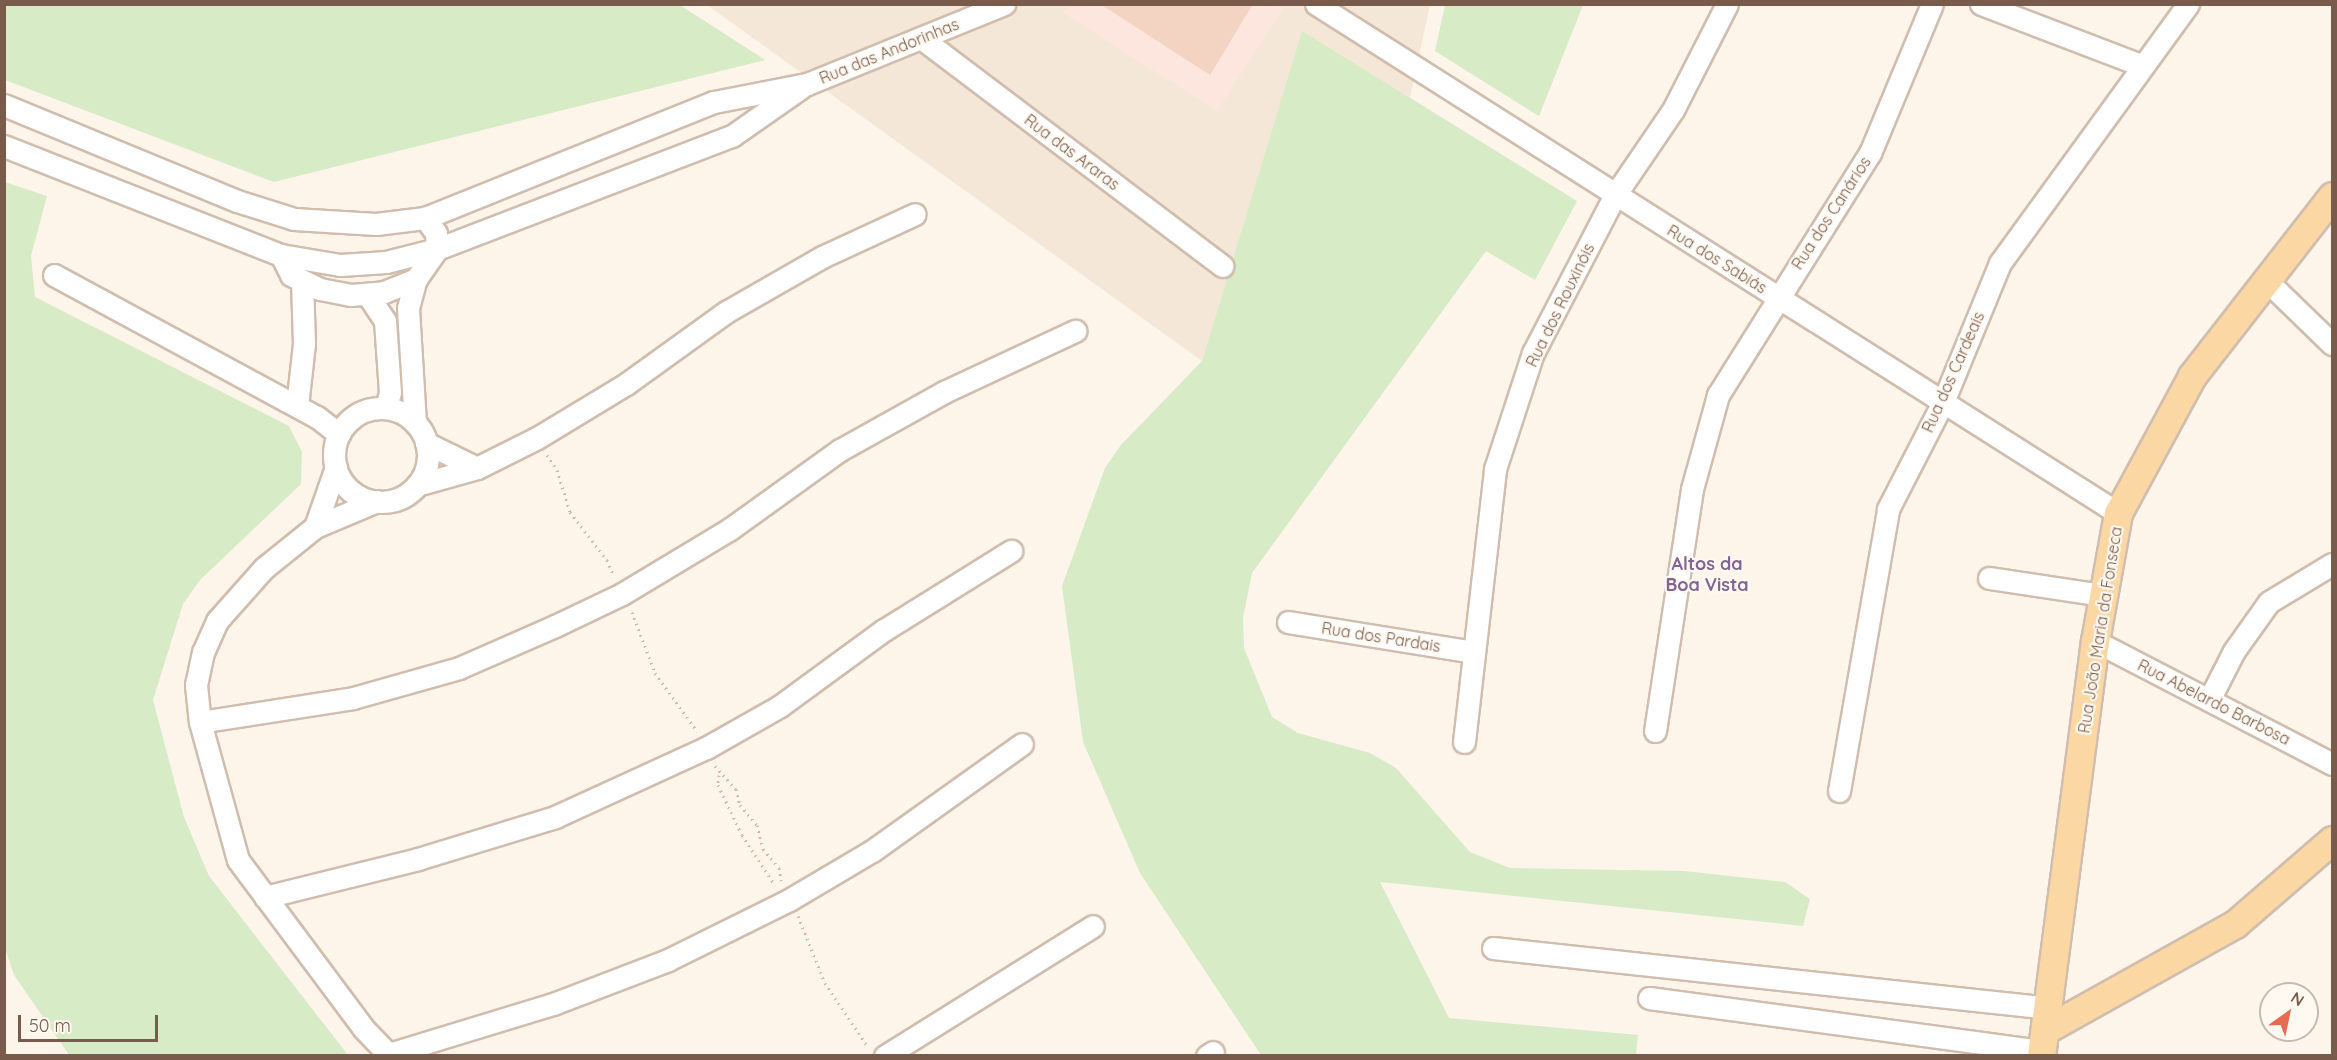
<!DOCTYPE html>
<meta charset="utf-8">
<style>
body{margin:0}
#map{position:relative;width:2337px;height:1060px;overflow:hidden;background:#fdf5ea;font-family:Quicksand,sans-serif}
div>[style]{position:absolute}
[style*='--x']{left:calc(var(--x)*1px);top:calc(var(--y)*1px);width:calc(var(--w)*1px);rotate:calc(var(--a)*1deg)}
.residential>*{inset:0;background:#f5e7d8}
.commercial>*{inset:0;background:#fde6de}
.green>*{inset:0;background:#d7ebc7}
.building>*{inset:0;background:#f3d3c1}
.path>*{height:3px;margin-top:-1.5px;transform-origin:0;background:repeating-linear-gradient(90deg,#d8b6a3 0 1.5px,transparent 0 6px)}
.roads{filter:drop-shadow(2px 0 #d0bdae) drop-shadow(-2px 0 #d0bdae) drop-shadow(0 2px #d0bdae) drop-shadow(0 -2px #d0bdae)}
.minor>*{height:21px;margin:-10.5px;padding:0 10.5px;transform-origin:10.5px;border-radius:10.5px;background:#fff}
.minor>.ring{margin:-10.5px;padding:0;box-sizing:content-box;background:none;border:21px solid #fff;border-radius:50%}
.major>*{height:27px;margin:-13.5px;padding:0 13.5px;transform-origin:13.5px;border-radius:13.5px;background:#fbd7a3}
span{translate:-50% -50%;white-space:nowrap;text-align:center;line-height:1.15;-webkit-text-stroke:4.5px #fff9f1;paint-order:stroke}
.street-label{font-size:16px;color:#795b4c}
.neighbourhood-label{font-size:18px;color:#826594;font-weight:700}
.frame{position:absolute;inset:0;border:6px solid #795b4c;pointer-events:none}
.north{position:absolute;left:2259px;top:982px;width:60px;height:60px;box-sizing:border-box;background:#fff9f1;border:2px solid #c9baaf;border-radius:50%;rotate:33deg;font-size:16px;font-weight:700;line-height:24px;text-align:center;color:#795b4c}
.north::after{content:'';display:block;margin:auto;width:21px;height:27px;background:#e76c4f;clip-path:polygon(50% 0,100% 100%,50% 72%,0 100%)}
.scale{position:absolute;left:18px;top:1015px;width:140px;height:27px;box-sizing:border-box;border:3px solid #795b4c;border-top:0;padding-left:8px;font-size:18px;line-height:21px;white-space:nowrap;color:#795b4c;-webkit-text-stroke:4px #fff9f1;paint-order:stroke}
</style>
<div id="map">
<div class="residential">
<i style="clip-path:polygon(707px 5px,1430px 5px,1410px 98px,1302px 32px,1202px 361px)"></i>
</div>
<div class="commercial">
<i style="clip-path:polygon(1079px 4px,1277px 4px,1283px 9px,1217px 111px,1062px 12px)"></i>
</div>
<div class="green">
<i style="clip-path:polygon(4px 5px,680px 5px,765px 60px,274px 182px,5px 80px)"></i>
<i style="clip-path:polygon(1445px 5px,1583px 5px,1539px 116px,1435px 51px)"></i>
<i style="clip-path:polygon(1302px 31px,1577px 201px,1535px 280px,1486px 251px,1252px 573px,1243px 618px,1244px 648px,1272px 717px,1298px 733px,1370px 753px,1396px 768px,1470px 852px,1510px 868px,1684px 871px,1785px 882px,1810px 899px,1803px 926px,1380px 882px,1449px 1018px,1638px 1035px,1636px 1055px,1261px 1055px,1140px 873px,1083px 742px,1062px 586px,1105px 468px,1121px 445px,1202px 361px)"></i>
<i style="clip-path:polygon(5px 182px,47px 196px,31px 256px,35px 297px,289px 426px,302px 452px,301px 484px,200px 580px,183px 604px,153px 700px,184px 817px,209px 876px,348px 1055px,69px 1055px,14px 975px,4px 945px)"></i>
</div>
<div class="building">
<i style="clip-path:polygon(1100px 4px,1253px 4px,1210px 75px)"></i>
</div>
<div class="path">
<i style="--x:547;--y:455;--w:18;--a:56"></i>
<i style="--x:557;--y:470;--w:44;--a:72.8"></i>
<i style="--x:570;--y:512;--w:61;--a:52.4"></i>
<i style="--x:607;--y:560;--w:17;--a:66"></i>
<i style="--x:632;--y:612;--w:65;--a:69.3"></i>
<i style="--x:655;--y:673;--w:72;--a:54.1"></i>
<i style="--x:715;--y:766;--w:31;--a:48"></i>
<i style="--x:736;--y:789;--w:16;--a:76"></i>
<i style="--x:740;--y:805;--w:26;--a:50"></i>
<i style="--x:757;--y:825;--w:25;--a:76"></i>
<i style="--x:763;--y:849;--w:25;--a:50"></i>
<i style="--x:779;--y:868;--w:13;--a:81"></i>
<i style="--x:719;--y:775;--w:10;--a:96"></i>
<i style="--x:718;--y:785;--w:55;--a:64.4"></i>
<i style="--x:742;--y:835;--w:60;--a:56.6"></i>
<i style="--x:798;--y:916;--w:72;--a:68.1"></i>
<i style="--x:825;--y:983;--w:77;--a:56.1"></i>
</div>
<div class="roads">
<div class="minor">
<i style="--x:1316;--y:4;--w:950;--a:32.4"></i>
<i style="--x:1981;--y:4;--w:171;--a:20.9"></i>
<i style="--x:921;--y:38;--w:378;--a:37.1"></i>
<i style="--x:4;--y:105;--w:252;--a:22.4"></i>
<i style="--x:237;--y:201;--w:60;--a:17.5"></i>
<i style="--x:294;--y:219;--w:82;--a:3.5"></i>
<i style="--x:376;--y:224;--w:49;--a:-7"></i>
<i style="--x:425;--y:218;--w:311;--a:-21.9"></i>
<i style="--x:714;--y:102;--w:95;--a:-11"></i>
<i style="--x:807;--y:84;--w:213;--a:-22.1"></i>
<i style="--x:4;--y:146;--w:298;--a:21.5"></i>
<i style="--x:281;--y:255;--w:60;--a:9.6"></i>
<i style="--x:340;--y:265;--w:46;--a:-3.7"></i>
<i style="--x:386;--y:262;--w:53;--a:-14.3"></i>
<i style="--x:437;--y:249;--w:316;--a:-21"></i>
<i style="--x:732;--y:136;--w:85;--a:-35"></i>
<i style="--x:281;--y:255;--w:22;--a:63"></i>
<i style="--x:291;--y:275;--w:32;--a:26"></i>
<i style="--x:320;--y:289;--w:32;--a:11"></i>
<i style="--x:351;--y:295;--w:33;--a:-5"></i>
<i style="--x:384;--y:292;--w:35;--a:-22"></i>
<i style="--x:416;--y:279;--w:37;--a:-55"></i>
<i style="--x:437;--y:249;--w:16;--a:-94"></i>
<i style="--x:436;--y:233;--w:19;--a:-126"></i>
<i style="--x:54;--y:275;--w:299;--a:28.4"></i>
<i style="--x:317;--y:417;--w:28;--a:38"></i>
<i style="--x:2267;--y:281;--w:91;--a:44.1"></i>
<i style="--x:367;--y:294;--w:32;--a:56"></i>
<i style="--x:385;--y:321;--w:71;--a:86"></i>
<i style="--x:390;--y:392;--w:16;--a:104"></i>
<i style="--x:297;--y:406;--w:62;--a:-83.6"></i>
<i style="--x:304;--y:344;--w:63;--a:-91.8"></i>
<i class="ring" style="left:334px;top:408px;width:73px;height:73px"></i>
<i style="--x:415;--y:423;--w:115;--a:-93.5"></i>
<i style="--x:408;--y:308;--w:30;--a:-75"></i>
<i style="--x:336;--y:467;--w:64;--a:109.3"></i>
<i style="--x:315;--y:527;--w:67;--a:-22.8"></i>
<i style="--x:477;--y:468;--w:67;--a:-26.6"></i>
<i style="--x:537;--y:438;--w:104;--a:-31.2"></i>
<i style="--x:626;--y:384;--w:123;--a:-35.8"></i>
<i style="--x:726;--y:312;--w:111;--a:-29.8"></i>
<i style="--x:822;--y:257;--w:102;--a:-24.8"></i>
<i style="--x:417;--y:485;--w:62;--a:-15.8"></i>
<i style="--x:477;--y:468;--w:57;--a:-153.9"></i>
<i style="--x:315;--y:527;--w:65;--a:141.2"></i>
<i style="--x:264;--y:568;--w:71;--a:131.6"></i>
<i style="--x:217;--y:621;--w:34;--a:114"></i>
<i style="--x:203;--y:652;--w:34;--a:102"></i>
<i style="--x:196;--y:685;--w:37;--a:84"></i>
<i style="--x:200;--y:722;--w:143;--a:74.6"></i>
<i style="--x:238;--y:860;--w:209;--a:53.3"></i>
<i style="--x:363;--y:1028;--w:39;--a:46"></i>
<i style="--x:1989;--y:578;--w:115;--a:8.5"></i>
<i style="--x:1288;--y:622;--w:188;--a:9.2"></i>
<i style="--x:2095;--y:641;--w:267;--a:27.4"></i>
<i style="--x:2209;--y:700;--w:55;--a:-63"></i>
<i style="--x:2234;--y:651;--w:60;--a:-54.5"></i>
<i style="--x:2269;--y:602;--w:74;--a:-31.1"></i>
<i style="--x:200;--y:722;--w:155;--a:-8.9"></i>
<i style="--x:353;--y:698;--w:110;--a:-15.8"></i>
<i style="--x:459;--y:668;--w:105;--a:-23.6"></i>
<i style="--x:555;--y:626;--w:74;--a:-25.5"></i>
<i style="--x:622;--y:594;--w:126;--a:-31"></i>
<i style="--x:730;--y:529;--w:135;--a:-35.7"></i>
<i style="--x:840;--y:450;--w:119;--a:-29.1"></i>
<i style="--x:944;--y:392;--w:145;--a:-25"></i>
<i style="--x:1655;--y:731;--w:245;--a:-81.3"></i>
<i style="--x:1692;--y:489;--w:98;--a:-74.5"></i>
<i style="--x:1718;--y:395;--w:286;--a:-57.9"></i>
<i style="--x:1870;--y:153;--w:161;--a:-67.4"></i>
<i style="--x:1464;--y:742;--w:275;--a:-83.5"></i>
<i style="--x:1495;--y:469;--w:122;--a:-71.9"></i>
<i style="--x:1533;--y:353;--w:178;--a:-62.6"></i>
<i style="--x:1615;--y:195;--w:103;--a:-55.7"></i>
<i style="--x:1673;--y:110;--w:119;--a:-63"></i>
<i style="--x:1839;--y:791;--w:286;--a:-80.1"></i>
<i style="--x:1888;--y:509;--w:120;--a:-62.8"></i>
<i style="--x:1943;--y:402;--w:150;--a:-67.7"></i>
<i style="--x:2000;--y:263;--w:320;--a:-54"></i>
<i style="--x:265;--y:897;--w:158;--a:-13.9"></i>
<i style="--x:418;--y:859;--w:143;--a:-17"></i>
<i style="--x:555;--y:817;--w:166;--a:-24.6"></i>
<i style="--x:706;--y:748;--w:85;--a:-29.6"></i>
<i style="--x:780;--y:706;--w:129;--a:-36.2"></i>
<i style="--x:884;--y:630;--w:150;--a:-31.9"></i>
<i style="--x:1493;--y:948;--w:560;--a:6.15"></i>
<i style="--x:1649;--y:998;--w:397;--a:7.7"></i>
<i style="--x:389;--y:1054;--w:171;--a:-17"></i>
<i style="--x:553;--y:1004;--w:123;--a:-20.9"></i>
<i style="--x:668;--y:960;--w:135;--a:-26.4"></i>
<i style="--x:789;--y:900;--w:96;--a:-30.6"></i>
<i style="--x:872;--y:851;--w:184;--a:-35.5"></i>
<i style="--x:885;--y:1056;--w:245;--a:-32"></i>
<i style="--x:1207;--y:1056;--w:7;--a:-34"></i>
</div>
<div class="major">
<i style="--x:2047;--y:1029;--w:215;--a:-29.2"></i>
<i style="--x:2235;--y:924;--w:128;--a:-40.9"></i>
<i style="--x:2041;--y:1056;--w:418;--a:-82.6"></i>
<i style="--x:2095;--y:641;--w:130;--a:-79.8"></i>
<i style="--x:2118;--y:513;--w:156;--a:-61.6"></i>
<i style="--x:2192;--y:376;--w:228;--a:-52.1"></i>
</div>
</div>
<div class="street-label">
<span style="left:889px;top:51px;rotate:-22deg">Rua das Andorinhas</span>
<span style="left:1072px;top:152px;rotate:37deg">Rua das Araras</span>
<span style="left:1831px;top:213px;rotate:-57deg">Rua dos Canários</span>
<span style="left:1717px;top:259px;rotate:32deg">Rua dos Sabiás</span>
<span style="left:1560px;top:305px;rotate:-64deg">Rua dos Rouxinóis</span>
<span style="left:1953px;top:372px;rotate:-66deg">Rua dos Cardeais</span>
<span style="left:2100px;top:630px;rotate:-81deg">Rua João Maria da Fonseca</span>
<span style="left:1381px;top:637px;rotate:9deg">Rua dos Pardais</span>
<span style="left:2214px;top:702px;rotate:27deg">Rua Abelardo Barbosa</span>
</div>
<div class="neighbourhood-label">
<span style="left:1707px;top:575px">Altos da<br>Boa Vista</span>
</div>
<div class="frame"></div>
<div class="north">N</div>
<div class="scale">50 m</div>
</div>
